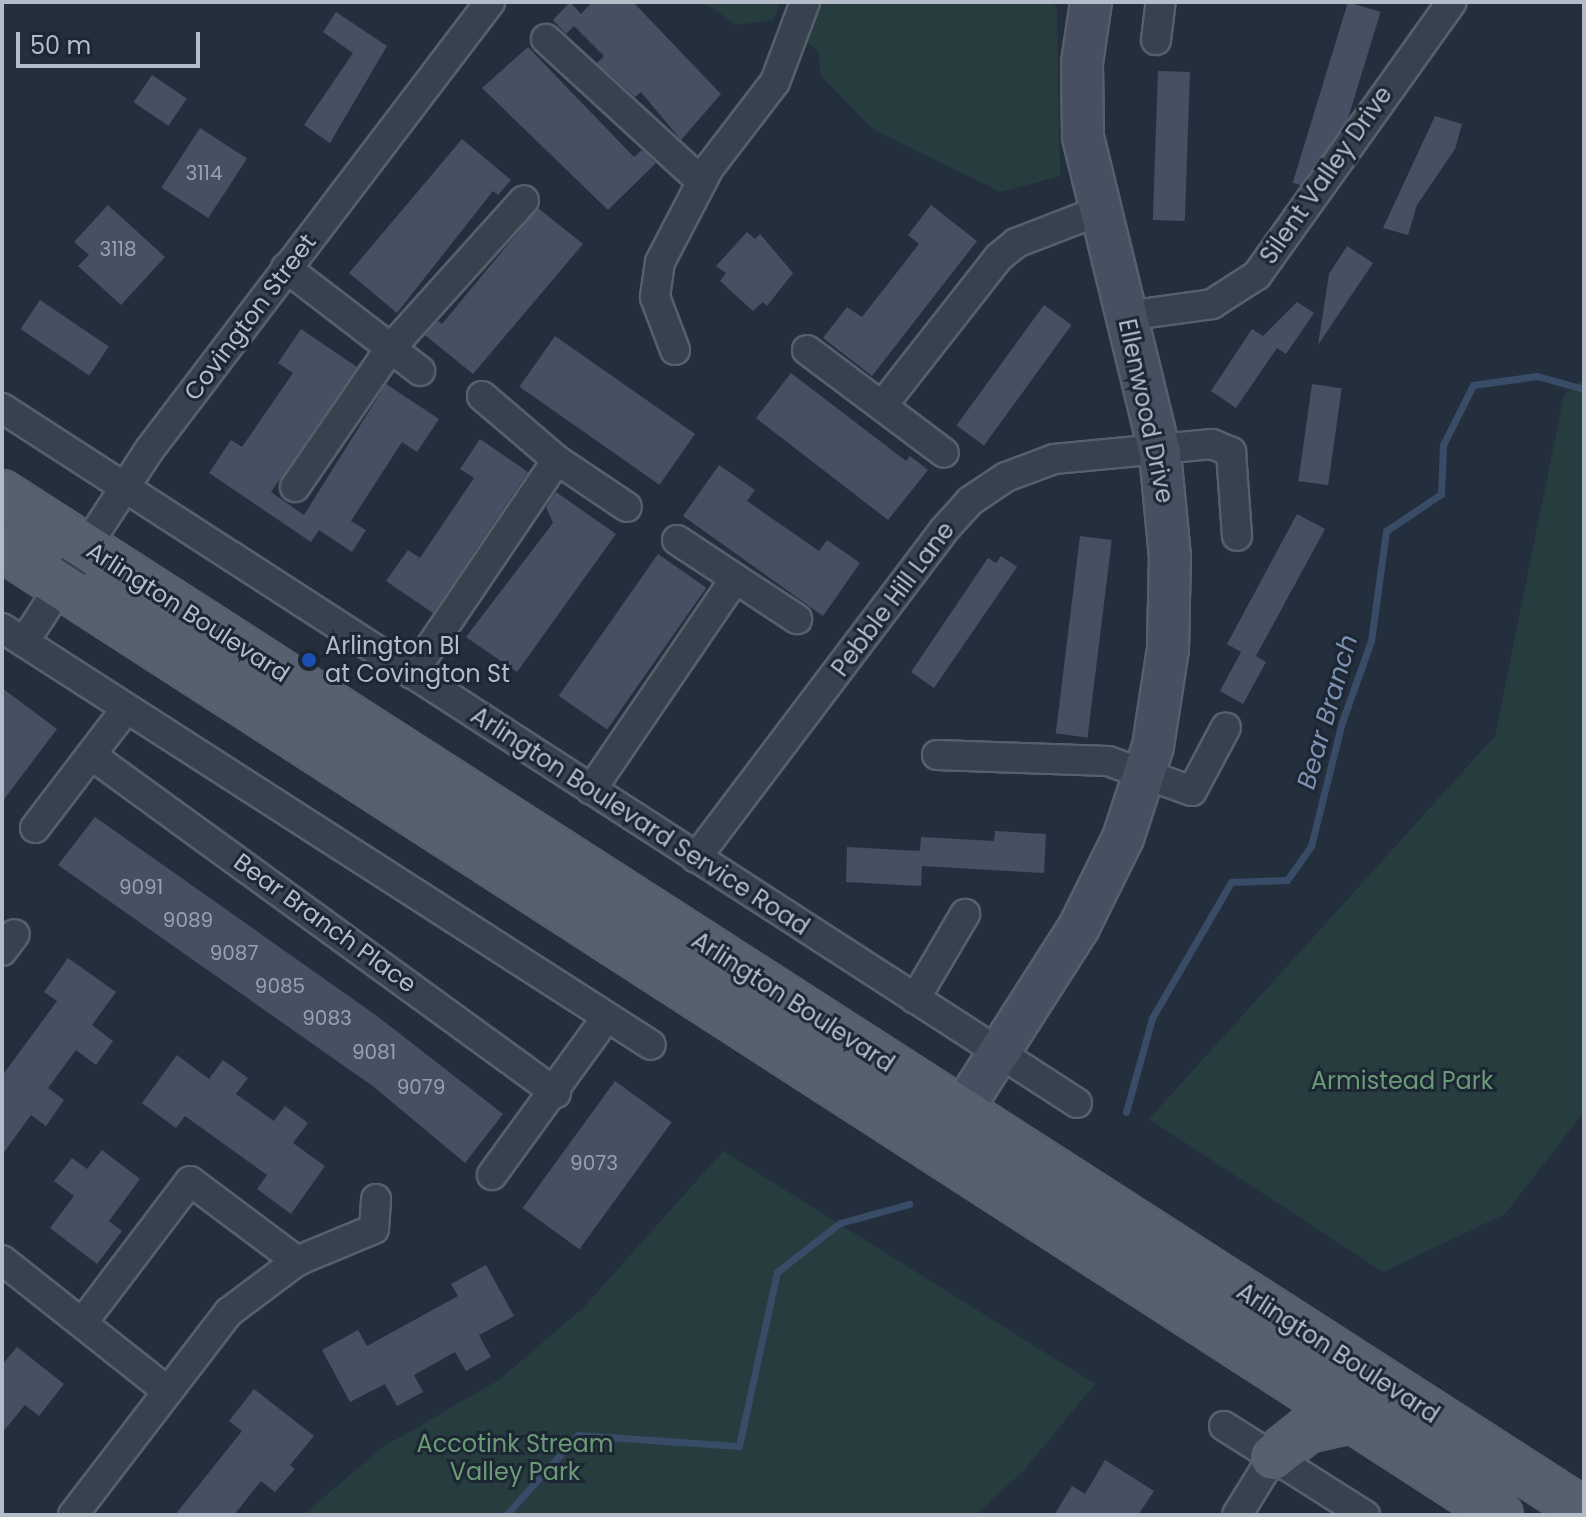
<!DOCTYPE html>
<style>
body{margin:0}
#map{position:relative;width:1586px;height:1517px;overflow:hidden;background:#242f3e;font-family:Poppins,sans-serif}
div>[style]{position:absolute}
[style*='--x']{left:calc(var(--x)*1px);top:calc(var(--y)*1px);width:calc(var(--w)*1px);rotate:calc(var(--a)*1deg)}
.green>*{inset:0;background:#263c3f}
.stream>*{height:7px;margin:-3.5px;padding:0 3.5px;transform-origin:3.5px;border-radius:3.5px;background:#394c67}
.building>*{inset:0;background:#455162;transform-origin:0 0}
.roads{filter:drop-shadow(2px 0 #565f6c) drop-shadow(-2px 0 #565f6c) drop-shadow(0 2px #565f6c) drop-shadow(0 -2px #565f6c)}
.street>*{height:28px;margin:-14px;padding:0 14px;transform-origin:14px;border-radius:14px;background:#38414e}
.secondary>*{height:40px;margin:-20px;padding:0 20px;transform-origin:20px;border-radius:20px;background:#465061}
.primary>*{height:44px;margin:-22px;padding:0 22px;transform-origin:22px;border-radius:22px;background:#56606e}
.dots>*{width:22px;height:22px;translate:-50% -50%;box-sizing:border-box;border:4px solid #1d2633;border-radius:50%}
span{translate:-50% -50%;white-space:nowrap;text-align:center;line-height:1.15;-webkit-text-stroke:6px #1d2633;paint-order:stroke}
.number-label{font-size:20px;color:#98a1af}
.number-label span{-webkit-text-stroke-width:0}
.street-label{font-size:24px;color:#b4bcc9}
.poi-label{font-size:24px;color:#b4bcc9}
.left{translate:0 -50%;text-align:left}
.park-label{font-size:24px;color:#6b9a76}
.water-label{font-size:26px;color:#7c92b1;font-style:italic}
.frame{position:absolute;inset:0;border:4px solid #b4bcc9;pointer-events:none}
.scale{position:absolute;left:16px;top:32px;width:184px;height:36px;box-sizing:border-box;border:4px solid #b4bcc9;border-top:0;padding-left:10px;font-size:24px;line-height:28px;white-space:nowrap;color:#b4bcc9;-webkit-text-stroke:6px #1d2633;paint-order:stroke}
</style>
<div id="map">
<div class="green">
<i style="clip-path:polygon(703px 2px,780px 2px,774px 20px,737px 25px)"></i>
<i style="clip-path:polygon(817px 2px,1051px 2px,1057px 8px,1060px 176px,1001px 192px,874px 130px,820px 75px,819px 52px,805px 40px)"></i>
<i style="clip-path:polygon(1584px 379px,1584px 1112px,1505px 1214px,1383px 1272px,1149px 1119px,1495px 736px,1564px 395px)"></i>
<i style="clip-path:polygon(723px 1151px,1095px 1384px,1024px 1470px,976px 1515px,303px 1515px,383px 1447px,499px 1380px,584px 1307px)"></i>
</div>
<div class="stream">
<i style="--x:1126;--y:1112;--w:98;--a:-74.5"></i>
<i style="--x:1152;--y:1018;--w:157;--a:-59.8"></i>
<i style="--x:1231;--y:882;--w:56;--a:-2"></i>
<i style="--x:1287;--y:880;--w:42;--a:-54.8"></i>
<i style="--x:1311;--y:846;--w:128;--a:-76"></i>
<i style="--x:1342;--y:722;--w:86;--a:-70.3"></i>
<i style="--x:1371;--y:641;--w:111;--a:-82.2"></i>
<i style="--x:1386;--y:531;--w:66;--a:-33.9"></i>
<i style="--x:1441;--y:494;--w:49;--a:-87.7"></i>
<i style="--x:1443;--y:445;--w:67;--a:-63.4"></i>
<i style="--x:1473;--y:385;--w:65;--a:-8"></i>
<i style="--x:1537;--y:376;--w:49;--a:15.5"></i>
<i style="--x:506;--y:1515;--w:108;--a:-48"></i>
<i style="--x:578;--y:1435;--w:161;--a:3.9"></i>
<i style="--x:739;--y:1446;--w:178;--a:-77.7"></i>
<i style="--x:777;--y:1272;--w:80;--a:-37.9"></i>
<i style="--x:840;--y:1223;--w:72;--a:-15.4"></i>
</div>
<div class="building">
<i style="clip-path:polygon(570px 2px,581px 14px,592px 2px,633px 2px,721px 94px,681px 140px,641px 92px,635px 97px,597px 63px,604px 56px,574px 26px,566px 34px,553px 20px)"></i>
<i style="left:1348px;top:2px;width:34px;height:189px;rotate:17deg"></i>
<i style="clip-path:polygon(336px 12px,387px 46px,330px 143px,304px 125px,353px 53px,323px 32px)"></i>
<i style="clip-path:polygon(528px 47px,634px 157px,642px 150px,656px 163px,608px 210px,482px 88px)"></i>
<i style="left:1158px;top:71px;width:32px;height:149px;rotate:2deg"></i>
<i style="left:152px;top:75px;width:42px;height:33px;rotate:34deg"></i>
<i style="clip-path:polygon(1435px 116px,1462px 124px,1455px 149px,1417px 205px,1408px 235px,1383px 228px)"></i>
<i style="left:200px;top:128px;width:56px;height:71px;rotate:33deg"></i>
<i style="clip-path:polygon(462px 139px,511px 180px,498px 195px,493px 191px,397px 313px,349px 273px)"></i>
<i style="clip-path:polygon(108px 205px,165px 257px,121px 305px,78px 266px,89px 255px,74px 242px)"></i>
<i style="clip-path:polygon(931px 205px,977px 241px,872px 376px,823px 338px,847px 307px,862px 317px,919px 244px,908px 235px)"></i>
<i style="clip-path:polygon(538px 208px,583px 244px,473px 374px,425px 335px,438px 321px,442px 324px)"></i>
<i style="clip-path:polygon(747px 232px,755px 239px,760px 234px,793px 273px,767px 306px,763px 302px,753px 311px,720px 281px,726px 273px,716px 266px)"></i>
<i style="clip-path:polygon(1347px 246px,1373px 263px,1318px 345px,1329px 274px)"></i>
<i style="left:40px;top:300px;width:83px;height:35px;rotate:34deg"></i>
<i style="clip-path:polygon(1297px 302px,1314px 313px,1286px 354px,1277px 348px,1236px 408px,1211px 391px,1252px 329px,1263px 336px)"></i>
<i style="left:1044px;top:305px;width:34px;height:149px;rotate:36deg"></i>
<i style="clip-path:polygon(301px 329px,357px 367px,271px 492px,288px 504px,304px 515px,386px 384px,439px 419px,417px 452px,402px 442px,351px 521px,366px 530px,352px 552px,319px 530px,311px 542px,209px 473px,231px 440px,242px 447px,293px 373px,278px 363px)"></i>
<i style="left:555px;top:336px;width:171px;height:62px;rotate:35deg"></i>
<i style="clip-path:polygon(791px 373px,906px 461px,910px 456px,928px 470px,888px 520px,756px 418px)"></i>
<i style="left:1312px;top:384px;width:30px;height:98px;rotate:8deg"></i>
<i style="clip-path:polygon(480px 439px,528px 472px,433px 613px,386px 581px,408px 550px,420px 558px,474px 478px,460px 469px)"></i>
<i style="clip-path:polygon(719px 465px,755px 490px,747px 501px,819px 551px,827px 540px,860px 563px,823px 616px,683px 516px)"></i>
<i style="clip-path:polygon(556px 492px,616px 534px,517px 672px,466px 637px,553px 523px,546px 507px)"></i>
<i style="clip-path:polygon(1297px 514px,1325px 529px,1256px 656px,1266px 662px,1243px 704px,1220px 691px,1241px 652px,1227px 644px)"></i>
<i style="left:1080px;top:536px;width:32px;height:199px;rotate:7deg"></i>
<i style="left:658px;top:554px;width:59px;height:173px;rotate:35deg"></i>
<i style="clip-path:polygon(1001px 556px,1017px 567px,934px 688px,911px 672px,988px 558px,996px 563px)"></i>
<i style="clip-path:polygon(2px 688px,57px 729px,2px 802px)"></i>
<i style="clip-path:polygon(95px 817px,377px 1016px,503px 1114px,465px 1163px,374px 1087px,58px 865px)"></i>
<i style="clip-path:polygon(995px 831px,1046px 834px,1044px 873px,922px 866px,921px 886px,846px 882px,847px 847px,920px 851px,921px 837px,994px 841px)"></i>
<i style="clip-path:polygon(68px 958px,116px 992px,92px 1025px,113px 1041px,96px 1065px,76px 1050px,48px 1088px,64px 1100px,46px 1126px,31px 1115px,2px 1155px,2px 1076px,57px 1001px,44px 992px)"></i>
<i style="clip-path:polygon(177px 1055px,209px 1079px,223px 1060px,248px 1078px,236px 1094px,274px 1121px,285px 1106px,308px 1123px,293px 1143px,325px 1166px,291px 1214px,257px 1189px,267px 1175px,185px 1116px,176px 1128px,142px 1103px)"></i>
<i style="left:615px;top:1081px;width:70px;height:157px;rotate:36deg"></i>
<i style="clip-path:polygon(102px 1150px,140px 1179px,109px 1221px,122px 1231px,97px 1264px,50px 1228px,74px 1196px,54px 1181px,72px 1158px,87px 1169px)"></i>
<i style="clip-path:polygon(486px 1265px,514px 1316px,479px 1335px,491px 1357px,466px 1371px,455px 1352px,414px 1375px,423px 1392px,397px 1406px,385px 1384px,350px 1402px,322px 1350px,358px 1330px,367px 1346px,458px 1296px,451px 1284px)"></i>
<i style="clip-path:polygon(17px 1347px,64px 1384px,39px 1416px,25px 1405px,2px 1433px,2px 1365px)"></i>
<i style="clip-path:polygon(254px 1389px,314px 1436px,290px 1465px,295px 1469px,275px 1492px,261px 1481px,234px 1515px,175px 1515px,242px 1431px,229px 1421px)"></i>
<i style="clip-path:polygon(1105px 1460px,1154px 1491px,1138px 1515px,1054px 1515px,1072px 1486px,1085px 1494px)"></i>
</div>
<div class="roads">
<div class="street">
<i style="--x:546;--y:39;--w:210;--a:42.5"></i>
<i style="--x:1156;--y:40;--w:38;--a:-83"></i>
<i style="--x:286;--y:268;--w:169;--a:37.5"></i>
<i style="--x:1126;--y:316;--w:87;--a:-7.9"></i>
<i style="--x:1212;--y:304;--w:54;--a:-32.8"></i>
<i style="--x:1257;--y:275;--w:335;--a:-54.5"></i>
<i style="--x:675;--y:350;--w:57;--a:-110.7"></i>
<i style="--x:655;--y:297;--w:35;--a:-82"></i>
<i style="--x:660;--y:262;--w:106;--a:-62.5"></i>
<i style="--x:709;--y:168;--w:108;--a:-52.5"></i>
<i style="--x:775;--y:82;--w:85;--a:-69.4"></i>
<i style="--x:807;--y:350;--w:171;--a:36.9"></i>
<i style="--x:482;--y:396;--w:99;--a:40.5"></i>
<i style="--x:557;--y:460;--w:84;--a:33.9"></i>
<i style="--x:882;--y:406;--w:189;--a:-51.9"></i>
<i style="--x:999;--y:257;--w:22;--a:-39"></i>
<i style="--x:1016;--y:243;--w:89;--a:-21.1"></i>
<i style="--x:2;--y:408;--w:1280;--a:32.88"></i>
<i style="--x:295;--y:487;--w:168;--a:-55.5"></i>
<i style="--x:390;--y:349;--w:200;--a:-48"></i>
<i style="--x:677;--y:540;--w:144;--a:33.4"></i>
<i style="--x:2;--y:628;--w:771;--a:32.72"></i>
<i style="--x:24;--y:642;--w:230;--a:-56.9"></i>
<i style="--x:150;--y:449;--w:562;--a:-52.74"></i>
<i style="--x:412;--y:674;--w:258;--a:-55.9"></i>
<i style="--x:91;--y:755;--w:575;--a:36.01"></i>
<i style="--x:937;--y:755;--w:171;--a:2"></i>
<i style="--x:1108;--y:761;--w:89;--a:19.7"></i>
<i style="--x:1192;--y:791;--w:72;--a:-62"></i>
<i style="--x:591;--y:790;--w:254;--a:-55.7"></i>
<i style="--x:35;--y:828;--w:150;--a:-52.6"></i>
<i style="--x:696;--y:858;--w:411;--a:-52.9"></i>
<i style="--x:944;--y:530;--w:39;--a:-48"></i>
<i style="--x:970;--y:501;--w:43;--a:-33.7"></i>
<i style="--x:1006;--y:477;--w:51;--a:-20.6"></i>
<i style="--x:1054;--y:459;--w:159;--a:-5.4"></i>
<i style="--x:1212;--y:444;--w:21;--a:23"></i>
<i style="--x:1231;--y:452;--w:84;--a:85.9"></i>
<i style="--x:2;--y:951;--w:21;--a:-53"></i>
<i style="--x:915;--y:999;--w:99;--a:-59.5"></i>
<i style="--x:492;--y:1175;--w:194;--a:-54"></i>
<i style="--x:2;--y:1260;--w:211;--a:38.4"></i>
<i style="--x:83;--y:1322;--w:177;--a:-52.8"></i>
<i style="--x:190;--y:1181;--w:134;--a:36.8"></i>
<i style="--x:1224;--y:1426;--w:167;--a:32.3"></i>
<i style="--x:73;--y:1515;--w:256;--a:-52.5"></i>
<i style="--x:229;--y:1312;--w:85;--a:-36.9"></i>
<i style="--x:297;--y:1261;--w:83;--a:-22.6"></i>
<i style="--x:374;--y:1229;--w:30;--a:-86"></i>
<i style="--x:1237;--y:1515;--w:68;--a:-58.2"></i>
</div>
<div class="secondary">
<i style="--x:962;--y:1110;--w:217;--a:-57.4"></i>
<i style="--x:1079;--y:927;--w:99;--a:-63.7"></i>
<i style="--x:1123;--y:838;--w:97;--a:-71.9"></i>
<i style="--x:1153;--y:746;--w:98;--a:-81.2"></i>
<i style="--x:1168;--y:649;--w:92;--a:-88.8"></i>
<i style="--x:1170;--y:557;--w:104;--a:-95.5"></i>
<i style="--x:1160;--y:453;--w:326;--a:-103.7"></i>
<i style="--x:1083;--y:136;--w:73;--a:-90.8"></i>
<i style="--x:1082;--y:63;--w:62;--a:-81.6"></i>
</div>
<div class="primary">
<i style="--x:2;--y:493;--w:1881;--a:32.76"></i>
<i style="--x:2;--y:548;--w:1783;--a:32.84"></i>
<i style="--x:1273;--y:1457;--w:43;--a:-38.5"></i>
<i style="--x:1307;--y:1430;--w:46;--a:-12.5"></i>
</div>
</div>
<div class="dots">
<i style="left:309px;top:660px;background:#1a4fb4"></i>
</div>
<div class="number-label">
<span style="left:204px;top:173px">3114</span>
<span style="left:118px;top:249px">3118</span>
<span style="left:141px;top:887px">9091</span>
<span style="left:188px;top:920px">9089</span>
<span style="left:234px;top:953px">9087</span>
<span style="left:280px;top:986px">9085</span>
<span style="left:327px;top:1018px">9083</span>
<span style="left:374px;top:1052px">9081</span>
<span style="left:421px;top:1087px">9079</span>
<span style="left:594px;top:1163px">9073</span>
</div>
<div class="street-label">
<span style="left:1326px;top:175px;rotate:-55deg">Silent Valley Drive</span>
<span style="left:250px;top:317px;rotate:-53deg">Covington Street</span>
<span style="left:1146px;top:411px;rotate:78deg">Ellenwood Drive</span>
<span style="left:893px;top:599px;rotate:-53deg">Pebble Hill Lane</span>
<span style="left:188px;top:612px;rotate:33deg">Arlington Boulevard</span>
<span style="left:640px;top:821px;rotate:33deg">Arlington Boulevard Service Road</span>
<span style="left:325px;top:923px;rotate:36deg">Bear Branch Place</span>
<span style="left:793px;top:1002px;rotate:33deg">Arlington Boulevard</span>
<span style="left:1338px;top:1353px;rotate:33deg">Arlington Boulevard</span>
</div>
<div class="poi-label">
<span class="left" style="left:325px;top:660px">Arlington Bl<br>at Covington St</span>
</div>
<div class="park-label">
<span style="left:1402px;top:1081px">Armistead Park</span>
<span style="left:515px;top:1458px">Accotink Stream<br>Valley Park</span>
</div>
<div class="water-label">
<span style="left:1328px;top:712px;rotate:-74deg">Bear Branch</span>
</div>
<div class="frame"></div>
<div class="scale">50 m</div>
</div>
